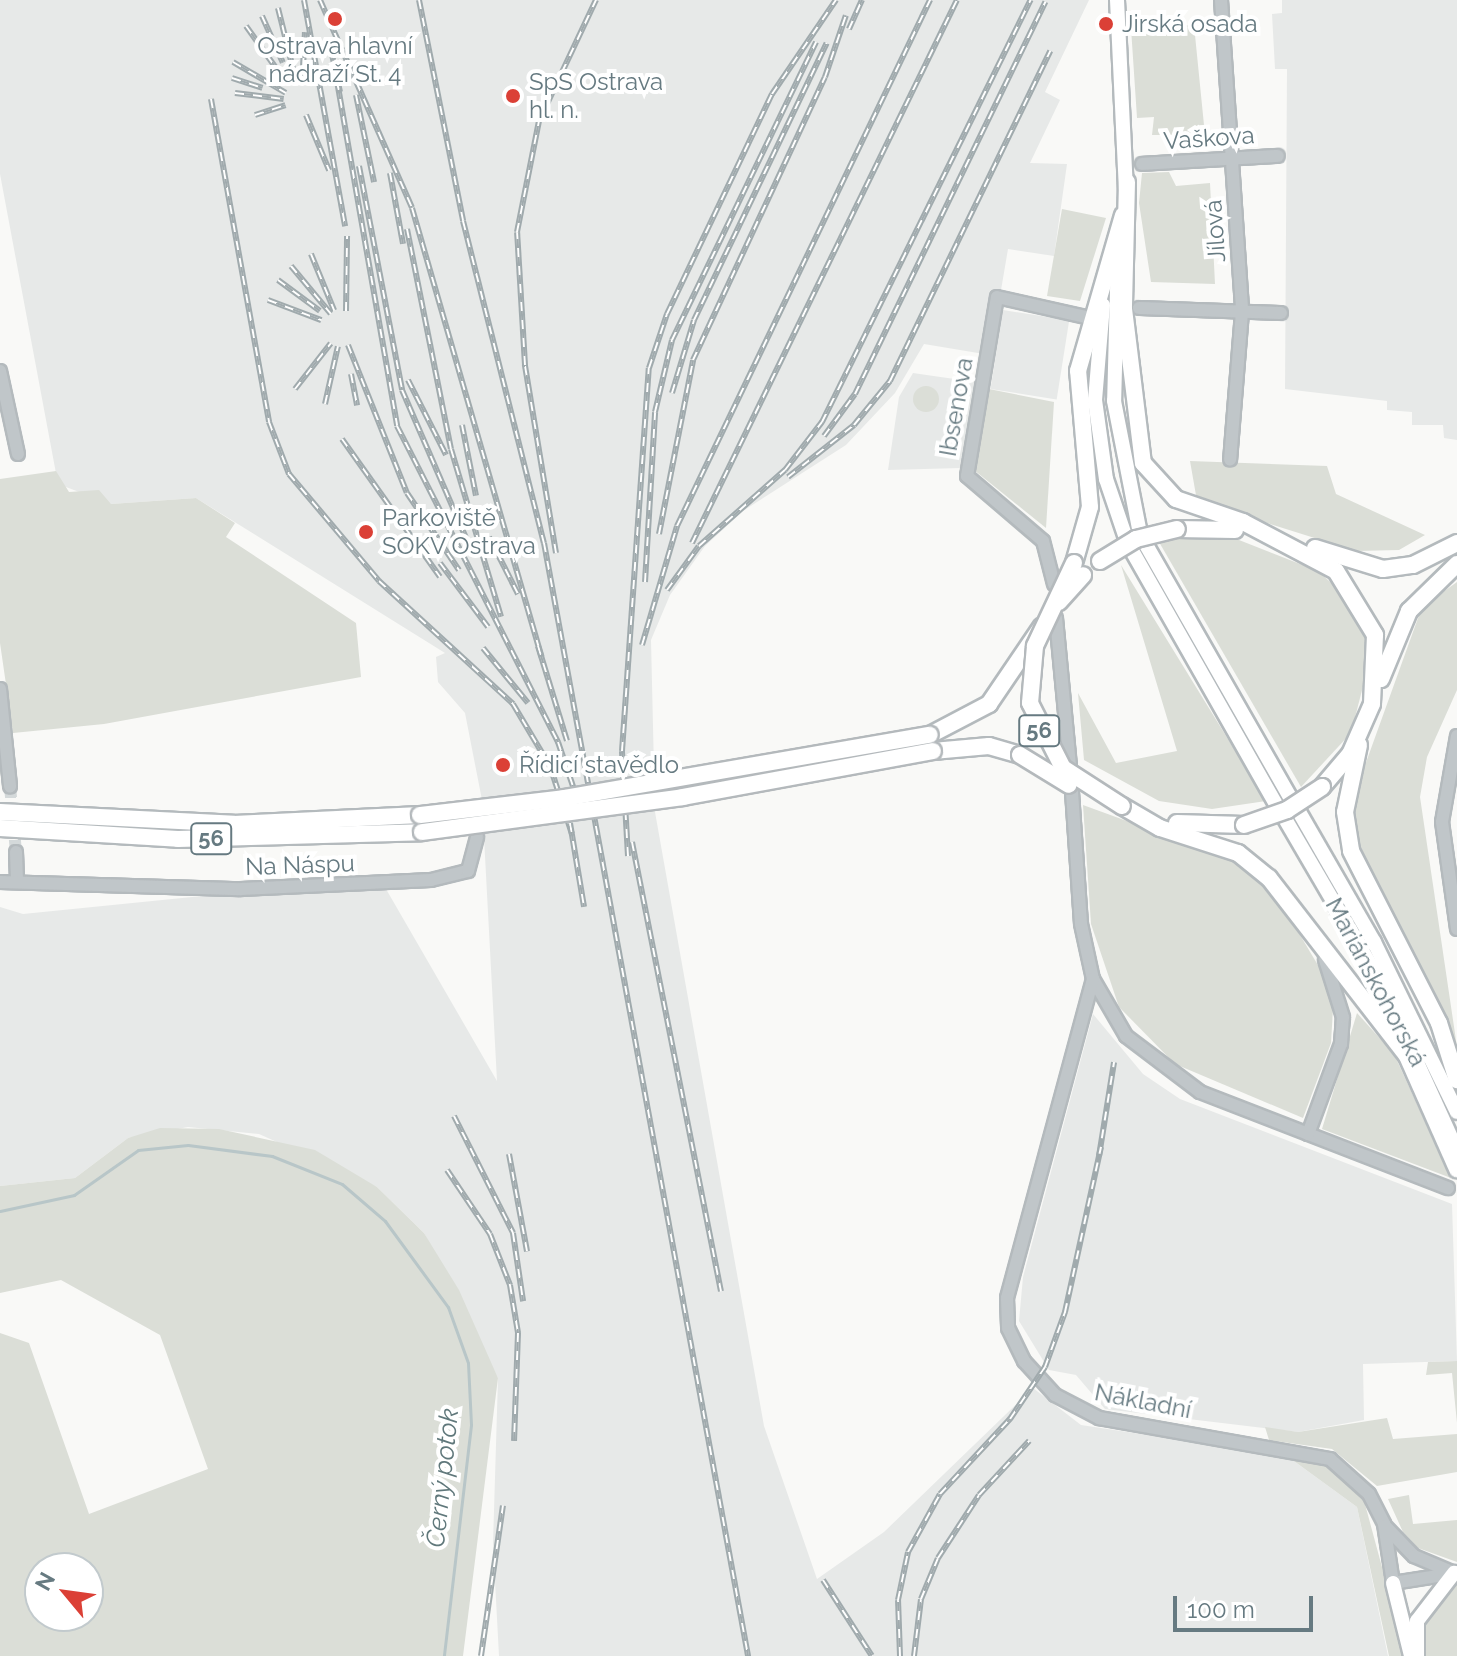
<!DOCTYPE html>
<meta charset="utf-8">
<style>
body{margin:0}
#map{position:relative;width:1457px;height:1656px;overflow:hidden;background:#f9f9f7;font-family:Raleway,sans-serif}
div>[style]{position:absolute}
[style*='--x']{left:calc(var(--x)*1px);top:calc(var(--y)*1px);width:calc(var(--w)*1px);rotate:calc(var(--a)*1deg)}
.built>*{inset:0;background:#e7e9e8;transform-origin:0 0}
.green>*{inset:0;background:#dbded7}
.round{border-radius:50%}
.stream>*{height:3px;margin:-1.5px;padding:0 1.5px;transform-origin:1.5px;border-radius:1.5px;background:#b8c6c8}
.minor-tunnel>*{height:12px;margin-top:-6px;transform-origin:0;background:repeating-linear-gradient(90deg,#d4d9da 0 12px,transparent 0 18px)}
.roads{filter:drop-shadow(2px 0 #b4babd) drop-shadow(-2px 0 #b4babd) drop-shadow(0 2px #b4babd) drop-shadow(0 -2px #b4babd)}
.minor>*{height:12px;margin:-6px;padding:0 6px;transform-origin:6px;border-radius:6px;background:#c0c6c9}
.major>*{height:14px;margin:-7px;padding:0 7px;transform-origin:7px;border-radius:7px;background:#fff}
.highway>*{height:16px;margin:-8px;padding:0 8px;transform-origin:8px;border-radius:8px;background:#fff}
.rail>*{height:6px;margin-top:-3px;transform-origin:0;background:repeating-linear-gradient(90deg,#fff 0 9px,#a0aaad 0 18px);box-sizing:border-box;border-block:2px solid #a0aaad}
.bridges{filter:drop-shadow(2px 0 #b4b9bc) drop-shadow(-2px 0 #b4b9bc) drop-shadow(0 2px #b4b9bc) drop-shadow(0 -2px #b4b9bc)}
.highway-bridge>*{height:16px;margin:-8px;padding:0 8px;transform-origin:8px;border-radius:8px;background:#fff}
.dots>*{width:22px;height:22px;translate:-50% -50%;box-sizing:border-box;border:4px solid #fff;border-radius:50%}
span{translate:-50% -50%;white-space:nowrap;text-align:center;line-height:1.15;-webkit-text-stroke:8px #fff;paint-order:stroke}
.shield-label span{padding:2px 6px;background:#fff;border:2px solid;border-radius:6px;-webkit-text-stroke-width:0}
.shield-label{font-size:22px;color:#667a81;font-weight:700}
.poi-label{font-size:24px;color:#667a81}
.left{translate:0 -50%;text-align:left}
.street-label{font-size:24px;color:#667a81}
.water-label{font-size:26px;color:#60787b;font-style:italic}
.north{position:absolute;left:24px;top:1552px;width:80px;height:80px;box-sizing:border-box;background:#fff;border:2px solid #c2cacd;border-radius:50%;rotate:299deg;font-size:22px;font-weight:700;line-height:32px;text-align:center;color:#667a81}
.north::after{content:'';display:block;margin:auto;width:28px;height:36px;background:#db4036;clip-path:polygon(50% 0,100% 100%,50% 72%,0 100%)}
.scale{position:absolute;left:1173px;top:1596px;width:140px;height:36px;box-sizing:border-box;border:4px solid #667a81;border-top:0;padding-left:10px;font-size:24px;line-height:28px;white-space:nowrap;color:#667a81;-webkit-text-stroke:6px #fff;paint-order:stroke}
</style>
<div id="map">
<div class="built">
<i style="clip-path:polygon(0 0,1089px 0,1045px 92px,1060px 100px,1030px 163px,1067px 164px,1054px 256px,1008px 249px,990px 355px,924px 344px,895px 393px,846px 445px,743px 511px,705px 546px,670px 595px,651px 640px,655px 812px,764px 1426px,817px 1579px,884px 1532px,1033px 1388px,1081px 1425px,1287px 1456px,1357px 1507px,1388px 1656px,499px 1656px,493px 1544px,498px 1378px,424px 1233px,377px 1187px,259px 1134px,188px 1127px,128px 1138px,75px 1178px,0 1186px,0 907px,23px 914px,212px 895px,386px 889px,497px 1081px,482px 800px,465px 713px,438px 682px,436px 657px,445px 653px,196px 498px,111px 504px,58px 484px,0 174px)"></i>
<i style="clip-path:polygon(1282px 0,1457px 0,1457px 440px,1444px 438px,1443px 425px,1412px 425px,1412px 412px,1387px 410px,1387px 401px,1285px 389px,1287px 69px,1275px 69px,1272px 14px,1282px 13px)"></i>
<i style="left:1003px;top:310px;width:67px;height:80px;rotate:9deg"></i>
<i style="clip-path:polygon(913px 373px,975px 382px,961px 468px,888px 470px,899px 397px)"></i>
<i style="clip-path:polygon(1093px 1014px,1143px 1074px,1180px 1099px,1452px 1204px,1457px 1361px,1363px 1364px,1364px 1420px,1298px 1432px,1105px 1409px,1076px 1375px,1049px 1370px,1019px 1321px,1023px 1277px)"></i>
</div>
<div class="green">
<i style="clip-path:polygon(1194px 25px,1205px 135px,1152px 135px,1154px 117px,1137px 118px,1131px 28px)"></i>
<i style="clip-path:polygon(1169px 172px,1176px 186px,1210px 183px,1215px 284px,1151px 282px,1139px 203px,1142px 173px)"></i>
<i style="clip-path:polygon(1062px 209px,1106px 218px,1080px 301px,1047px 296px)"></i>
<i class="round" style="left:913px;top:386px;width:26px;height:26px"></i>
<i style="clip-path:polygon(989px 389px,1054px 402px,1046px 528px,974px 470px)"></i>
<i style="clip-path:polygon(1190px 461px,1327px 466px,1336px 494px,1425px 535px,1399px 550px,1356px 551px,1197px 501px)"></i>
<i style="clip-path:polygon(56px 471px,69px 492px,99px 490px,111px 504px,196px 498px,235px 523px,226px 537px,356px 623px,361px 677px,104px 724px,13px 733px,0 643px,0 479px)"></i>
<i style="clip-path:polygon(1193px 535px,1239px 540px,1318px 571px,1348px 598px,1364px 631px,1369px 663px,1351px 733px,1301px 787px,1159px 542px)"></i>
<i style="clip-path:polygon(1121px 565px,1266px 801px,1212px 809px,1159px 801px,1084px 760px,1078px 693px,1116px 763px,1177px 751px)"></i>
<i style="clip-path:polygon(1457px 582px,1457px 690px,1427px 757px,1420px 797px,1457px 1047px,1356px 839px,1355px 793px,1422px 607px)"></i>
<i style="clip-path:polygon(1083px 805px,1231px 859px,1264px 885px,1297px 930px,1328px 982px,1333px 1009px,1331px 1043px,1303px 1118px,1175px 1064px,1119px 1007px,1091px 924px)"></i>
<i style="clip-path:polygon(1357px 1013px,1394px 1054px,1451px 1178px,1322px 1129px)"></i>
<i style="clip-path:polygon(evenodd,160px 1128px,219px 1129px,315px 1150px,377px 1187px,424px 1233px,459px 1290px,498px 1378px,463px 1656px,0 1656px,0 1333px,29px 1343px,89px 1514px,208px 1469px,160px 1335px,61px 1280px,0 1293px,0 1186px,75px 1178px,128px 1138px,160px 1128px,88px 1568px,88px 1616px,40px 1616px,40px 1568px,88px 1568px)"></i>
<i style="clip-path:polygon(1457px 1361px,1457px 1423px,1452px 1373px,1426px 1375px,1428px 1362px)"></i>
<i style="clip-path:polygon(1387px 1418px,1393px 1439px,1457px 1434px,1457px 1472px,1377px 1486px,1332px 1449px,1269px 1440px,1265px 1427px,1298px 1432px)"></i>
<i style="clip-path:polygon(1287px 1456px,1337px 1469px,1362px 1493px,1406px 1656px,1389px 1656px,1357px 1507px)"></i>
<i style="clip-path:polygon(1409px 1495px,1413px 1524px,1457px 1520px,1457px 1562px,1418px 1548px,1403px 1532px,1388px 1499px)"></i>
<i style="clip-path:polygon(1457px 1584px,1457px 1656px,1426px 1656px,1421px 1636px,1428px 1608px)"></i>
</div>
<div class="stream">
<i style="--x:0;--y:1211;--w:76;--a:-12.2"></i>
<i style="--x:74;--y:1195;--w:78;--a:-35.1"></i>
<i style="--x:138;--y:1150;--w:50;--a:-5.7"></i>
<i style="--x:188;--y:1145;--w:85;--a:7.5"></i>
<i style="--x:272;--y:1156;--w:75;--a:21.8"></i>
<i style="--x:342;--y:1184;--w:57;--a:40.7"></i>
<i style="--x:385;--y:1221;--w:107;--a:53.8"></i>
<i style="--x:448;--y:1307;--w:59;--a:70.3"></i>
<i style="--x:468;--y:1363;--w:62;--a:87.2"></i>
<i style="--x:471;--y:1425;--w:233;--a:96.7"></i>
</div>
<div class="minor-tunnel">
<i style="--x:10;--y:786;--w:66;--a:84.8"></i>
</div>
<div class="roads">
<div class="minor">
<i style="--x:1221;--y:0;--w:313;--a:86.1"></i>
<i style="--x:1242;--y:312;--w:148;--a:94.6"></i>
<i style="--x:1142;--y:164;--w:136;--a:-3.4"></i>
<i style="--x:1139;--y:308;--w:142;--a:2"></i>
<i style="--x:0;--y:371;--w:85;--a:77.8"></i>
<i style="--x:1054;--y:584;--w:44;--a:-104.3"></i>
<i style="--x:1043;--y:541;--w:100;--a:-139.5"></i>
<i style="--x:967;--y:476;--w:181;--a:-80.5"></i>
<i style="--x:997;--y:297;--w:95;--a:12.7"></i>
<i style="--x:1056;--y:618;--w:149;--a:84.6"></i>
<i style="--x:0;--y:689;--w:98;--a:84.1"></i>
<i style="--x:1457;--y:736;--w:87;--a:99.9"></i>
<i style="--x:1442;--y:822;--w:108;--a:82"></i>
<i style="--x:1072;--y:792;--w:132;--a:86.1"></i>
<i style="--x:1081;--y:924;--w:56;--a:77.7"></i>
<i style="--x:1093;--y:979;--w:66;--a:59.9"></i>
<i style="--x:1126;--y:1036;--w:93;--a:37.1"></i>
<i style="--x:1200;--y:1092;--w:266;--a:21.2"></i>
<i style="--x:16;--y:852;--w:30;--a:88"></i>
<i style="--x:0;--y:882;--w:241;--a:1.7"></i>
<i style="--x:241;--y:889;--w:190;--a:-2.7"></i>
<i style="--x:431;--y:880;--w:38;--a:-14"></i>
<i style="--x:468;--y:871;--w:35;--a:-75"></i>
<i style="--x:1093;--y:979;--w:330;--a:105.1"></i>
<i style="--x:1007;--y:1298;--w:30;--a:88"></i>
<i style="--x:1008;--y:1328;--w:37;--a:64"></i>
<i style="--x:1024;--y:1361;--w:46;--a:47.6"></i>
<i style="--x:1055;--y:1395;--w:50;--a:27.6"></i>
<i style="--x:1099;--y:1418;--w:235;--a:10.1"></i>
<i style="--x:1330;--y:1459;--w:52;--a:41.9"></i>
<i style="--x:1369;--y:1494;--w:34;--a:63"></i>
<i style="--x:1384;--y:1524;--w:60;--a:81.3"></i>
<i style="--x:1393;--y:1583;--w:65;--a:-8.9"></i>
<i style="--x:1308;--y:1134;--w:96;--a:-69.9"></i>
<i style="--x:1341;--y:1044;--w:27;--a:-86"></i>
<i style="--x:1343;--y:1017;--w:60;--a:-107.5"></i>
<i style="--x:1385;--y:1526;--w:42;--a:46"></i>
<i style="--x:1414;--y:1556;--w:43;--a:23"></i>
</div>
<div class="major">
<i style="--x:1117;--y:0;--w:192;--a:87.3"></i>
<i style="--x:1118;--y:253;--w:148;--a:91.5"></i>
<i style="--x:1114;--y:401;--w:130;--a:78.9"></i>
<i style="--x:1103;--y:305;--w:95;--a:94.8"></i>
<i style="--x:1095;--y:400;--w:80;--a:82.1"></i>
<i style="--x:1106;--y:479;--w:59;--a:71.3"></i>
<i style="--x:1145;--y:543;--w:295;--a:60.3"></i>
<i style="--x:1131;--y:549;--w:296;--a:60.4"></i>
<i style="--x:1298;--y:810;--w:152;--a:60.1"></i>
<i style="--x:1374;--y:942;--w:189;--a:64"></i>
<i style="--x:1284;--y:817;--w:192;--a:59.7"></i>
<i style="--x:1381;--y:983;--w:179;--a:65.6"></i>
<i style="--x:1393;--y:1583;--w:75;--a:76.1"></i>
<i style="--x:1417;--y:1656;--w:35;--a:-90"></i>
<i style="--x:1417;--y:1621;--w:61;--a:-52.4"></i>
</div>
<div class="highway">
<i style="--x:1127;--y:182;--w:127;--a:91.4"></i>
<i style="--x:1124;--y:309;--w:155;--a:83"></i>
<i style="--x:1143;--y:463;--w:49;--a:47.5"></i>
<i style="--x:1176;--y:499;--w:71;--a:18.9"></i>
<i style="--x:1243;--y:522;--w:105;--a:27.8"></i>
<i style="--x:1336;--y:571;--w:75;--a:58.6"></i>
<i style="--x:1375;--y:635;--w:69;--a:92.5"></i>
<i style="--x:1372;--y:704;--w:55;--a:113.7"></i>
<i style="--x:1350;--y:754;--w:43;--a:130.3"></i>
<i style="--x:1177;--y:529;--w:58;--a:1"></i>
<i style="--x:1315;--y:548;--w:71;--a:17.2"></i>
<i style="--x:1383;--y:569;--w:30;--a:-8"></i>
<i style="--x:1413;--y:565;--w:49;--a:-26.6"></i>
<i style="--x:1074;--y:563;--w:58;--a:-74.1"></i>
<i style="--x:1090;--y:507;--w:137;--a:-95"></i>
<i style="--x:1078;--y:371;--w:162;--a:-73.9"></i>
<i style="--x:1381;--y:679;--w:74;--a:-67.6"></i>
<i style="--x:1409;--y:611;--w:67;--a:-44.4"></i>
<i style="--x:930;--y:735;--w:67;--a:-27.7"></i>
<i style="--x:989;--y:704;--w:94;--a:-55.8"></i>
<i style="--x:1359;--y:745;--w:68;--a:101.8"></i>
<i style="--x:1345;--y:812;--w:39;--a:81"></i>
<i style="--x:1351;--y:851;--w:193;--a:62.9"></i>
<i style="--x:1439;--y:1023;--w:60;--a:72.5"></i>
<i style="--x:933;--y:751;--w:56;--a:-5.1"></i>
<i style="--x:989;--y:746;--w:32;--a:16"></i>
<i style="--x:1122;--y:806;--w:44;--a:30.1"></i>
<i style="--x:1160;--y:828;--w:82;--a:17.8"></i>
<i style="--x:1238;--y:853;--w:40;--a:39"></i>
<i style="--x:1269;--y:878;--w:225;--a:52.2"></i>
<i style="--x:1407;--y:1056;--w:124;--a:66.1"></i>
<i style="--x:0;--y:812;--w:234;--a:2.9"></i>
<i style="--x:234;--y:824;--w:186;--a:-2.8"></i>
<i style="--x:1177;--y:823;--w:67;--a:1.7"></i>
<i style="--x:0;--y:828;--w:178;--a:3.5"></i>
<i style="--x:178;--y:839;--w:244;--a:-1.6"></i>
</div>
</div>
<div class="rail">
<i style="--x:304;--y:0;--w:230;--a:79.7"></i>
<i style="--x:320;--y:0;--w:227;--a:66.1"></i>
<i style="--x:412;--y:208;--w:467;--a:73.9"></i>
<i style="--x:419;--y:0;--w:225;--a:78.7"></i>
<i style="--x:463;--y:221;--w:332;--a:75.9"></i>
<i style="--x:544;--y:543;--w:1132;--a:79.61"></i>
<i style="--x:278;--y:8;--w:79;--a:76.1"></i>
<i style="--x:262;--y:16;--w:51;--a:65.9"></i>
<i style="--x:246;--y:26;--w:52;--a:54.5"></i>
<i style="--x:849;--y:29;--w:32;--a:-66"></i>
<i style="--x:330;--y:45;--w:48;--a:78"></i>
<i style="--x:233;--y:62;--w:61;--a:30.3"></i>
<i style="--x:232;--y:78;--w:32;--a:18"></i>
<i style="--x:337;--y:81;--w:350;--a:80.1"></i>
<i style="--x:397;--y:426;--w:355;--a:63"></i>
<i style="--x:558;--y:742;--w:59;--a:71.3"></i>
<i style="--x:302;--y:85;--w:53;--a:-86.8"></i>
<i style="--x:235;--y:93;--w:49;--a:7"></i>
<i style="--x:356;--y:95;--w:89;--a:78.3"></i>
<i style="--x:211;--y:99;--w:328;--a:79.8"></i>
<i style="--x:269;--y:422;--w:56;--a:69"></i>
<i style="--x:289;--y:474;--w:140;--a:49.9"></i>
<i style="--x:379;--y:581;--w:182;--a:42.5"></i>
<i style="--x:513;--y:704;--w:72;--a:59.2"></i>
<i style="--x:550;--y:766;--w:71;--a:72.1"></i>
<i style="--x:255;--y:115;--w:32;--a:-18"></i>
<i style="--x:306;--y:115;--w:60;--a:67.3"></i>
<i style="--x:359;--y:166;--w:228;--a:79.1"></i>
<i style="--x:402;--y:390;--w:181;--a:66.6"></i>
<i style="--x:390;--y:173;--w:72;--a:79.6"></i>
<i style="--x:407;--y:229;--w:224;--a:78.7"></i>
<i style="--x:451;--y:449;--w:175;--a:73.4"></i>
<i style="--x:311;--y:254;--w:61;--a:67.7"></i>
<i style="--x:291;--y:266;--w:62;--a:50.2"></i>
<i style="--x:278;--y:280;--w:52;--a:36.4"></i>
<i style="--x:268;--y:300;--w:57;--a:20.7"></i>
<i style="--x:346;--y:311;--w:75;--a:-89.2"></i>
<i style="--x:348;--y:345;--w:159;--a:68.3"></i>
<i style="--x:407;--y:493;--w:93;--a:56"></i>
<i style="--x:351;--y:374;--w:32;--a:79"></i>
<i style="--x:408;--y:380;--w:84;--a:63.1"></i>
<i style="--x:295;--y:389;--w:58;--a:-52"></i>
<i style="--x:672;--y:393;--w:76;--a:-73.2"></i>
<i style="--x:694;--y:320;--w:307;--a:-64.4"></i>
<i style="--x:325;--y:404;--w:59;--a:-77.4"></i>
<i style="--x:462;--y:425;--w:72;--a:78.8"></i>
<i style="--x:824;--y:436;--w:52;--a:-53.6"></i>
<i style="--x:855;--y:394;--w:436;--a:-64.1"></i>
<i style="--x:342;--y:439;--w:169;--a:54.6"></i>
<i style="--x:788;--y:477;--w:84;--a:-38.2"></i>
<i style="--x:854;--y:425;--w:57;--a:-50.7"></i>
<i style="--x:890;--y:381;--w:367;--a:-64.1"></i>
<i style="--x:659;--y:534;--w:177;--a:-78.9"></i>
<i style="--x:693;--y:360;--w:312;--a:-65"></i>
<i style="--x:825;--y:77;--w:65;--a:-71.3"></i>
<i style="--x:489;--y:537;--w:64;--a:63"></i>
<i style="--x:692;--y:543;--w:604;--a:-63.99"></i>
<i style="--x:556;--y:553;--w:191;--a:-99.4"></i>
<i style="--x:525;--y:365;--w:133;--a:-93.4"></i>
<i style="--x:517;--y:232;--w:113;--a:-78.8"></i>
<i style="--x:539;--y:121;--w:134;--a:-64.8"></i>
<i style="--x:440;--y:563;--w:80;--a:53.1"></i>
<i style="--x:645;--y:582;--w:170;--a:-86.6"></i>
<i style="--x:655;--y:412;--w:74;--a:-76.7"></i>
<i style="--x:672;--y:340;--w:331;--a:-64.2"></i>
<i style="--x:667;--y:590;--w:54;--a:-54"></i>
<i style="--x:699;--y:546;--w:115;--a:-41.5"></i>
<i style="--x:785;--y:470;--w:61;--a:-52.4"></i>
<i style="--x:822;--y:422;--w:471;--a:-63.7"></i>
<i style="--x:642;--y:645;--w:124;--a:-73.6"></i>
<i style="--x:677;--y:526;--w:584;--a:-64.31"></i>
<i style="--x:538;--y:646;--w:99;--a:73"></i>
<i style="--x:483;--y:648;--w:71;--a:50.7"></i>
<i style="--x:570;--y:823;--w:85;--a:80.5"></i>
<i style="--x:632;--y:842;--w:458;--a:78.8"></i>
<i style="--x:628;--y:856;--w:105;--a:-93.3"></i>
<i style="--x:622;--y:751;--w:384;--a:-86"></i>
<i style="--x:649;--y:368;--w:57;--a:-71.6"></i>
<i style="--x:667;--y:314;--w:244;--a:-64.5"></i>
<i style="--x:772;--y:94;--w:114;--a:-55.8"></i>
<i style="--x:454;--y:1116;--w:131;--a:63.2"></i>
<i style="--x:513;--y:1233;--w:69;--a:81.6"></i>
<i style="--x:509;--y:1154;--w:99;--a:79.5"></i>
<i style="--x:1099;--y:1156;--w:95;--a:-80.9"></i>
<i style="--x:447;--y:1170;--w:77;--a:56.1"></i>
<i style="--x:490;--y:1234;--w:55;--a:68.6"></i>
<i style="--x:510;--y:1285;--w:49;--a:80.5"></i>
<i style="--x:518;--y:1333;--w:108;--a:92.1"></i>
<i style="--x:823;--y:1580;--w:90;--a:57.2"></i>
<i style="--x:481;--y:1656;--w:152;--a:-81.7"></i>
<i style="--x:900;--y:1656;--w:56;--a:-92"></i>
<i style="--x:898;--y:1600;--w:49;--a:-78.2"></i>
<i style="--x:908;--y:1552;--w:66;--a:-61.1"></i>
<i style="--x:940;--y:1494;--w:103;--a:-47"></i>
<i style="--x:1010;--y:1419;--w:63;--a:-56.1"></i>
<i style="--x:1045;--y:1367;--w:59;--a:-70"></i>
<i style="--x:1065;--y:1312;--w:169;--a:-77.7"></i>
<i style="--x:914;--y:1656;--w:57;--a:-83"></i>
<i style="--x:921;--y:1599;--w:44;--a:-67.5"></i>
<i style="--x:938;--y:1558;--w:75;--a:-56.9"></i>
<i style="--x:979;--y:1495;--w:74;--a:-47.2"></i>
</div>
<div class="bridges">
<div class="highway-bridge">
<i style="--x:1100;--y:561;--w:42;--a:-31.4"></i>
<i style="--x:1136;--y:539;--w:42;--a:-13.7"></i>
<i style="--x:1074;--y:563;--w:92;--a:115.2"></i>
<i style="--x:1035;--y:646;--w:57;--a:95"></i>
<i style="--x:1030;--y:703;--w:73;--a:63.1"></i>
<i style="--x:1063;--y:768;--w:70;--a:32.8"></i>
<i style="--x:1059;--y:602;--w:36;--a:-48"></i>
<i style="--x:1020;--y:755;--w:57;--a:31.5"></i>
<i style="--x:420;--y:815;--w:145;--a:-6.7"></i>
<i style="--x:564;--y:798;--w:371;--a:-9.8"></i>
<i style="--x:1244;--y:825;--w:46;--a:-19.2"></i>
<i style="--x:1287;--y:810;--w:42;--a:-33.3"></i>
<i style="--x:422;--y:832;--w:263;--a:-7.6"></i>
<i style="--x:683;--y:797;--w:254;--a:-10.4"></i>
</div>
</div>
<div class="dots">
<i style="left:335px;top:19px;background:#db4036"></i>
<i style="left:1106px;top:24px;background:#db4036"></i>
<i style="left:513px;top:96px;background:#db4036"></i>
<i style="left:366px;top:532px;background:#db4036"></i>
<i style="left:503px;top:765px;background:#db4036"></i>
</div>
<div class="shield-label">
<span style="left:1039px;top:731px">56</span>
<span style="left:211px;top:839px">56</span>
</div>
<div class="poi-label">
<span class="left" style="left:1122px;top:24px">Jirská osada</span>
<span style="left:335px;top:60px">Ostrava hlavní<br>nádraží St. 4</span>
<span class="left" style="left:529px;top:96px">SpS Ostrava<br>hl. n.</span>
<span class="left" style="left:382px;top:532px">Parkoviště<br>SOKV Ostrava</span>
<span class="left" style="left:519px;top:765px">Řídicí stavědlo</span>
</div>
<div class="street-label">
<span style="left:1209px;top:138px;rotate:-4deg">Vaškova</span>
<span style="left:1215px;top:231px;rotate:-94deg">Jílová</span>
<span style="left:956px;top:407px;rotate:-80deg">Ibsenova</span>
<span style="left:300px;top:865px;rotate:-2deg">Na Náspu</span>
<span style="left:1376px;top:982px;rotate:62deg">Mariánskohorská</span>
<span style="left:1143px;top:1401px;rotate:11deg">Nákladní</span>
</div>
<div class="water-label">
<span style="left:443px;top:1478px;rotate:-84deg">Černý potok</span>
</div>
<div class="north">N</div>
<div class="scale">100 m</div>
</div>
